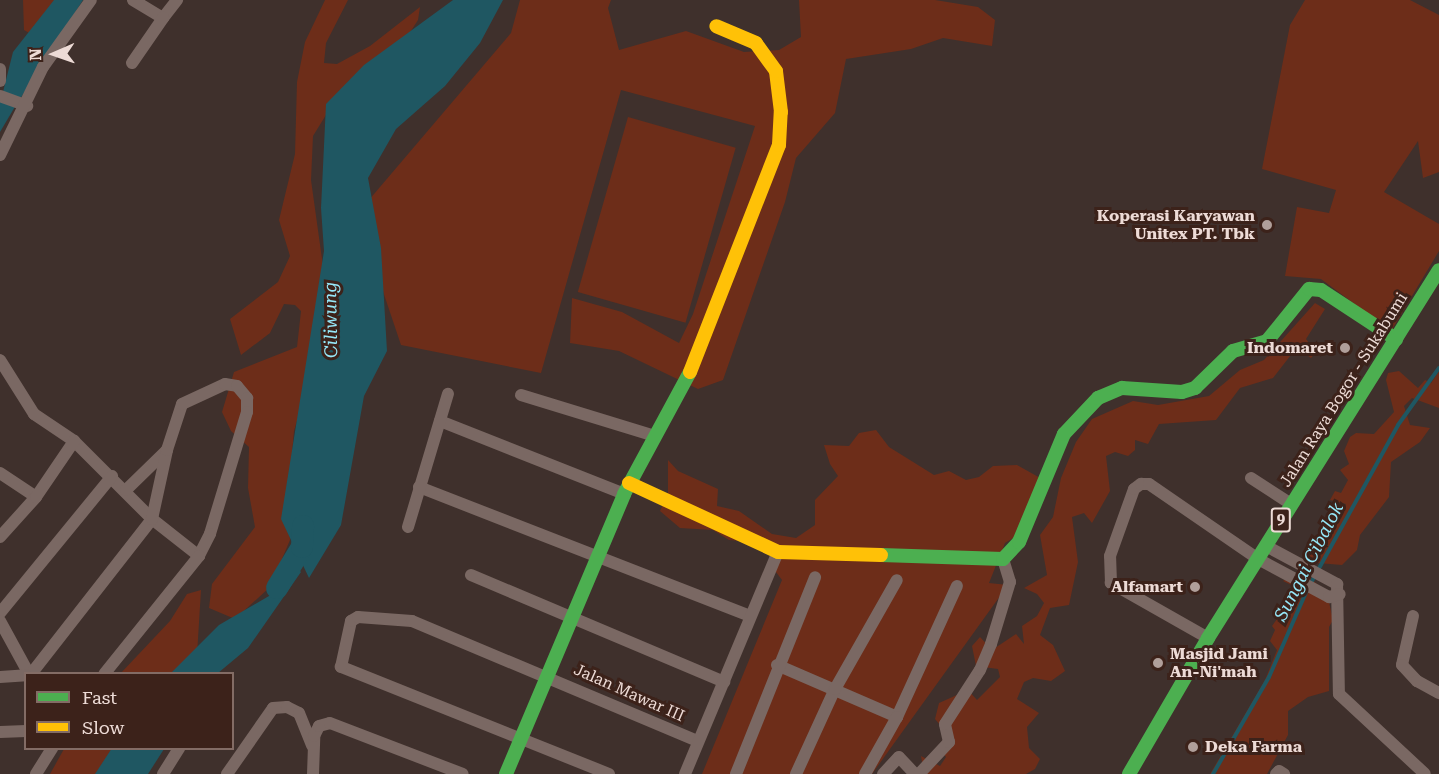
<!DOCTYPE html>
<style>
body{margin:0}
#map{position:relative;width:1439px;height:774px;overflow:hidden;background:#3f302c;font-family:"Roboto Serif",serif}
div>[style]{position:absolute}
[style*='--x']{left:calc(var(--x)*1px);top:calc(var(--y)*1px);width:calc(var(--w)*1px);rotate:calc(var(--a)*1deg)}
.green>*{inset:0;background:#6d2d19;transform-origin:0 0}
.water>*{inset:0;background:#1f5762}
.stream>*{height:4px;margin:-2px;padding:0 2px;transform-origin:2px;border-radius:2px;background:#1f5762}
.river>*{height:22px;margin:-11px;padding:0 11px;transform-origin:11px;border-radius:11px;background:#1f5762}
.street>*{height:12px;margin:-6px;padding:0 6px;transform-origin:6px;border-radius:6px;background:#7a6863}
.fast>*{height:14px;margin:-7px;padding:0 7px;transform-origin:7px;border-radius:7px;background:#4caf50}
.slow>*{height:14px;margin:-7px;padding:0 7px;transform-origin:7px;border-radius:7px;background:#ffc107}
.dots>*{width:16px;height:16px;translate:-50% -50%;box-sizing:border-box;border:3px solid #3c221a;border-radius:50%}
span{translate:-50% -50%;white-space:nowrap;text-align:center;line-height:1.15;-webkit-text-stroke:6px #3c221a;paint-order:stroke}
.shield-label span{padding:2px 4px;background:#3c221a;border:2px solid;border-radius:4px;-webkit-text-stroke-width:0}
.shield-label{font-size:15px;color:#eddbd6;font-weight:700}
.poi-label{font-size:16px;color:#eddbd6;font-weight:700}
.right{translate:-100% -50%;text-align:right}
.left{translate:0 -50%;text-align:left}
.street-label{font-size:16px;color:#eddbd6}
.water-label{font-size:18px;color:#96e8f9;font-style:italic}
.legend{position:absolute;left:24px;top:672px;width:210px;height:78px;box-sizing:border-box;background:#3c221a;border:2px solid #836c65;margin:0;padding:8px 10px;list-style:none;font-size:18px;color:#eddbd6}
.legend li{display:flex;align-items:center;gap:12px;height:30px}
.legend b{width:30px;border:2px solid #836c65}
.north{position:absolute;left:24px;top:24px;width:60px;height:60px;-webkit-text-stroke:4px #3c221a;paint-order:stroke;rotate:268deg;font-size:16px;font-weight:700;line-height:24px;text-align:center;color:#eddbd6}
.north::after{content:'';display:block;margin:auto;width:21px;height:27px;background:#eddbd6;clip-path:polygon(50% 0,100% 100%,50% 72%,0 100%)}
</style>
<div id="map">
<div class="green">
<i style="clip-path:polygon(23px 0,61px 0,31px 34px,24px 30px)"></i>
<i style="clip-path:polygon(325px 0,348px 0,326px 43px,324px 63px,337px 64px,370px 46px,420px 7px,418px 20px,407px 37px,337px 97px,313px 136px,311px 180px,323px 266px,318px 347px,294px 431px,288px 498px,290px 540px,270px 587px,235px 619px,209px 608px,212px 584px,255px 527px,248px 488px,249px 447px,231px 431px,222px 412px,234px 372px,297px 347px,301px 311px,295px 305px,284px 304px,270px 333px,241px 355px,230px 319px,278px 282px,290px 256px,279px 220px,295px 154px,297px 82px,305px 42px)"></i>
<i style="clip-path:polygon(520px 0,611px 0,608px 8px,619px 50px,686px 31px,744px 52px,779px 50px,801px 37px,799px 0,935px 0,978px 7px,995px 20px,992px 46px,943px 38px,911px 49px,846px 59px,835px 113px,796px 158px,785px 202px,723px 380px,698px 389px,619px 351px,570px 343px,572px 298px,622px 312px,679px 343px,693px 314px,755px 126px,621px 90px,541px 373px,401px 345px,357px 214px,511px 33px)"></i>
<i style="clip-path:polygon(1305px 0,1410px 0,1439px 15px,1439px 172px,1423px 178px,1418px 141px,1384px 192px,1439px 224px,1439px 251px,1391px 331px,1321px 279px,1285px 276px,1297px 207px,1329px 213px,1336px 190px,1262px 169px,1290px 25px)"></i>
<i style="left:628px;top:117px;width:112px;height:182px;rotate:16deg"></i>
<i style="clip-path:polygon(1315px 303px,1325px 309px,1306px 339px,1316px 352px,1311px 358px,1300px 350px,1294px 351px,1273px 378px,1240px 388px,1216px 420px,1159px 424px,1148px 444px,1135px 440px,1135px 450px,1128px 456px,1115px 452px,1106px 456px,1110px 491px,1092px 523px,1084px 513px,1072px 517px,1078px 562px,1069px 605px,1050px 608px,1040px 635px,1053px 645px,1065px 671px,1051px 681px,1033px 678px,1024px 682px,1017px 699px,1039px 713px,1027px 727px,1029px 748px,1040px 759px,1035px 769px,1026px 774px,924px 774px,921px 756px,940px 766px,946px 757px,937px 746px,948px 743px,946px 732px,935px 719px,939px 703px,968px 690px,977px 700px,1000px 677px,998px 669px,976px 666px,972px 646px,980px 637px,992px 650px,1016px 634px,1024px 644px,1022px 626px,1037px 616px,1044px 603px,1037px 594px,1024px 588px,1047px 575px,1040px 535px,1053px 517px,1061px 478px,1076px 442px,1092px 419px,1133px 401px,1158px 405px,1209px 396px,1240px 370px,1264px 360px)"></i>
<i style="clip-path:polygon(1399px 371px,1418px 388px,1425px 380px,1431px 383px,1439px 371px,1439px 408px,1412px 398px,1404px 406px,1410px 425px,1430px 428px,1420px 442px,1391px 462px,1389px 497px,1360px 535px,1357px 550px,1342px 565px,1318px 563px,1309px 556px,1326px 542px,1346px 504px,1330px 500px,1335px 491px,1341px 493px,1348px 480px,1340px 470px,1349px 464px,1344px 451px,1350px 437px,1356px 433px,1374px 434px,1394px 412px,1386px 380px,1388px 373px)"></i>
<i style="clip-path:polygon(876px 430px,889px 447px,934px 475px,949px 471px,966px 480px,979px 477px,993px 466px,1017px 465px,1042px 479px,1018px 535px,1005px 543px,989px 583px,1008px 585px,872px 774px,702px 774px,782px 580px,773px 568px,778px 554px,753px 542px,729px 540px,713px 530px,680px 528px,660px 511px,668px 493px,668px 460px,678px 471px,718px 489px,717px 506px,739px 511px,772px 534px,796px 538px,815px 525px,815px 500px,838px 476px,830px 464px,824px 445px,849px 446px,859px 433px)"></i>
<i style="clip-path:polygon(1291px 575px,1308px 576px,1327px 593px,1333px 620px,1329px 627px,1329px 691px,1308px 697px,1288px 711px,1288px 735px,1267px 774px,1210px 774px,1265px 680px,1277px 650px,1270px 641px,1275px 630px,1272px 626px,1277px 619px,1284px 619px,1300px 589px,1283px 581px)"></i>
<i style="clip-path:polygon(201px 590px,197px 655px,183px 673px,120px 674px,170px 621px,187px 594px)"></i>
<i style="clip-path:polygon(64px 749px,134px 749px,115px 774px,50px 774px)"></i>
</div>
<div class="water">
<i style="clip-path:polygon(54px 0,83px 0,20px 99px,3px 92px,13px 52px)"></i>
<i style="clip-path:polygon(453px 0,503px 0,480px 43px,445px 86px,396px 129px,368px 178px,381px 248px,387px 351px,364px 396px,341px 525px,309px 578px,281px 519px,324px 251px,321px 208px,326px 104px,364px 65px)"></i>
<i style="clip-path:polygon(0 98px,16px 105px,0 132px)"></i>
<i style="clip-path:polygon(288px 558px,301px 572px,248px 648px,218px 673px,171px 673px,219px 625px,269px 596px)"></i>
<i style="clip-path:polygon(112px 748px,164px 748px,164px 749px,148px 774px,95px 774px)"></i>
</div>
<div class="stream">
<i style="--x:1213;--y:774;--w:112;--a:-60"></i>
<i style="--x:1269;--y:677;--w:95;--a:-66.4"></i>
<i style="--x:1307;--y:590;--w:188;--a:-61.1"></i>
<i style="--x:1398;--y:425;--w:70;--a:-54.3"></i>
</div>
<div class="river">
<i style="--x:277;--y:588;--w:48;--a:-58.6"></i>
<i style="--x:302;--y:547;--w:21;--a:-87"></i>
</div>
<div class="street">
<i style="--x:133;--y:0;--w:35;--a:31"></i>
<i style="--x:163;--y:18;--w:23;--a:-52"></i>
<i style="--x:132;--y:63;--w:55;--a:-55.4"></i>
<i style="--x:0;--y:69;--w:12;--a:90"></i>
<i style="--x:0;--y:96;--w:29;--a:20"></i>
<i style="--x:0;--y:155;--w:98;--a:-64"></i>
<i style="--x:43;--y:67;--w:82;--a:-54.4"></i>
<i style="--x:0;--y:360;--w:64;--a:57.8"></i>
<i style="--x:34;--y:414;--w:48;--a:34"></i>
<i style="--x:74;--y:441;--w:110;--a:45"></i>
<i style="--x:152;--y:519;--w:60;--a:38.2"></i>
<i style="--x:521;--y:395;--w:140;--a:17"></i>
<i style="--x:440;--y:421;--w:198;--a:21.6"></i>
<i style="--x:0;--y:473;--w:43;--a:33.7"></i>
<i style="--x:1251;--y:478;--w:48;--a:33"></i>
<i style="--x:419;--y:487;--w:355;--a:21.3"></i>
<i style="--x:126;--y:490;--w:57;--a:-44.3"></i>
<i style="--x:408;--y:527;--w:139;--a:-73.3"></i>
<i style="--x:0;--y:537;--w:54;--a:-48"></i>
<i style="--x:36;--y:497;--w:68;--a:-55.8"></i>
<i style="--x:1266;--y:546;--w:81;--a:28.2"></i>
<i style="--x:1337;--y:584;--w:110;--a:89"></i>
<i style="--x:1339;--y:694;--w:117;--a:42.9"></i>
<i style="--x:471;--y:575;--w:275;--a:22.9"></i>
<i style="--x:0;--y:613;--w:177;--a:-50.7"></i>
<i style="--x:1413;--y:616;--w:50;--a:102.7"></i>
<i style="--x:1402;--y:665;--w:22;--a:47"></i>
<i style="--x:1417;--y:681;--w:25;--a:29"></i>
<i style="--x:0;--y:621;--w:60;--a:61.3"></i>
<i style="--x:1208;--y:638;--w:112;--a:-150.4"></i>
<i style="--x:1111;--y:583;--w:27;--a:-92"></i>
<i style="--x:1110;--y:556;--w:71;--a:-70.3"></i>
<i style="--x:1134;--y:489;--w:9;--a:-36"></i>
<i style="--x:1141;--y:484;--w:8;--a:0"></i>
<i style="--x:1149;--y:484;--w:132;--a:34.5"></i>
<i style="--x:1258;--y:559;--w:81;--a:28.2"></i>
<i style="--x:1329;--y:597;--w:11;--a:-15"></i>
<i style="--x:777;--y:665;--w:131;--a:23.4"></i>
<i style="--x:897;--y:717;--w:144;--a:-65.4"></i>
<i style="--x:31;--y:674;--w:197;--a:-52"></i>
<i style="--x:152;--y:519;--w:71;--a:-77.7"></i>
<i style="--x:167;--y:450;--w:48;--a:-71.9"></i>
<i style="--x:182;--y:404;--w:47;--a:-24.9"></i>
<i style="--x:225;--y:384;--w:12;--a:9"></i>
<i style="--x:237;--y:386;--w:16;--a:50"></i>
<i style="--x:247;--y:398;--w:14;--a:90"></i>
<i style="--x:247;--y:412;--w:127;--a:106.9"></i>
<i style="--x:210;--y:534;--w:25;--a:117"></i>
<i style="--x:199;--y:556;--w:151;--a:128.8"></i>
<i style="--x:0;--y:677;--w:26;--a:-4"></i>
<i style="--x:0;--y:732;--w:26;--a:-2"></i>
<i style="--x:36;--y:774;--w:31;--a:-58"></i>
<i style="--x:163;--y:774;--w:31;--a:-58"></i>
<i style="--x:227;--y:774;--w:80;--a:-55.1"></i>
<i style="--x:273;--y:708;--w:14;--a:-4"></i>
<i style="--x:287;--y:707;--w:13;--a:27"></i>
<i style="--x:299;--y:713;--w:35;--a:68"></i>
<i style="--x:313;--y:774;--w:38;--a:-88"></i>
<i style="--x:314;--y:736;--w:11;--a:-63"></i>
<i style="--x:319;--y:726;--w:11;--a:-15"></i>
<i style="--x:330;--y:723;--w:142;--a:21"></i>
<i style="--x:609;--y:774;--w:289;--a:-158.2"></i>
<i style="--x:341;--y:667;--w:47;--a:-77.7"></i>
<i style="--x:351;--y:621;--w:8;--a:-30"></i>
<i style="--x:358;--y:617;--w:54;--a:4.2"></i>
<i style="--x:412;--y:621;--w:309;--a:22.8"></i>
<i style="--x:685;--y:774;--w:241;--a:-67.3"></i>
<i style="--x:736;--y:774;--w:212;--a:-68.1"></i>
<i style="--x:796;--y:774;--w:94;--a:-65.4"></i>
<i style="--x:835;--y:689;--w:125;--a:-60.4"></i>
<i style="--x:865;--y:774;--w:65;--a:-60.7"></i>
<i style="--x:883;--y:774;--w:23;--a:-47"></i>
<i style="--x:899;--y:757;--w:23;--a:47"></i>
<i style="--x:919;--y:774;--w:44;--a:-46.8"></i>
<i style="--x:949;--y:742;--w:18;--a:-103"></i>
<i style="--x:945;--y:724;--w:64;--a:-57.1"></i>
<i style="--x:980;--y:670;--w:28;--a:-67"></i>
<i style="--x:991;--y:644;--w:65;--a:-73"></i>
<i style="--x:1010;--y:582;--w:24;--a:-107"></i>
<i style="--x:1276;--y:774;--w:4;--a:-45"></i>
<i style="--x:1279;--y:771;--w:6;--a:31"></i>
</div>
<div class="fast">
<i style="--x:881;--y:555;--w:122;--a:1.9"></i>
<i style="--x:1003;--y:559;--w:23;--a:-47"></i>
<i style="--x:1019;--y:542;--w:117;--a:-67.4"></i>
<i style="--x:1064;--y:434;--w:50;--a:-46.6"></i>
<i style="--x:1098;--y:398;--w:26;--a:-23"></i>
<i style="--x:1122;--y:388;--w:60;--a:3.8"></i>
<i style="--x:1182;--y:392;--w:14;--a:-17"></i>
<i style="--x:1195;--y:388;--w:53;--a:-44.2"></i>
<i style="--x:1233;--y:351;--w:35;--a:-16"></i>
<i style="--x:1267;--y:341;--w:67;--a:-51.1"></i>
<i style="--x:1309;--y:289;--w:12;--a:5"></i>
<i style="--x:1321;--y:290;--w:90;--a:33.2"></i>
<i style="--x:506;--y:774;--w:304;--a:-67.1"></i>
<i style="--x:624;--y:494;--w:139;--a:-61.6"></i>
<i style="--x:1129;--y:774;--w:157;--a:-59.8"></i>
<i style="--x:1208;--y:638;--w:434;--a:-57.9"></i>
</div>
<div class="slow">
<i style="--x:690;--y:372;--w:244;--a:-68.6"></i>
<i style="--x:779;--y:145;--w:33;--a:-87"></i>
<i style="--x:781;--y:112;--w:41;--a:-97"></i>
<i style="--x:776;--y:71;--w:34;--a:-126"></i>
<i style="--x:756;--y:43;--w:43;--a:-157"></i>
<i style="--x:629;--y:483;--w:164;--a:24.8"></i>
<i style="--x:778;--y:552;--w:103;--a:1.7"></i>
</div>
<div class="dots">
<i style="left:1267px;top:225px;background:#b09f9a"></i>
<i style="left:1345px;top:348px;background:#b09f9a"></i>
<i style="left:1195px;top:587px;background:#b09f9a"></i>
<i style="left:1158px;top:663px;background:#b09f9a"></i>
<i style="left:1193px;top:747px;background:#b09f9a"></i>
</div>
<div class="shield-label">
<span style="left:1281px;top:520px">9</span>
</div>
<div class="poi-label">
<span class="right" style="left:1255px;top:225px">Koperasi Karyawan<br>Unitex PT. Tbk</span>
<span class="right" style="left:1333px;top:348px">Indomaret</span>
<span class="right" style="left:1183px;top:587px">Alfamart</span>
<span class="left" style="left:1170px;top:663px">Masjid Jami<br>An-Ni'mah</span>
<span class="left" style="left:1205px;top:747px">Deka Farma</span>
</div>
<div class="street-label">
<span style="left:1344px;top:390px;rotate:-58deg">Jalan Raya Bogor - Sukabumi</span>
<span style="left:629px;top:693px;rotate:24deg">Jalan Mawar III</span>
</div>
<div class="water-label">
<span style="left:331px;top:320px;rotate:-91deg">Ciliwung</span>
<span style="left:1309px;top:562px;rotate:-63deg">Sungai Cibalok</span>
</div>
<ul class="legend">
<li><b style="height:8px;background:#4caf50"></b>Fast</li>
<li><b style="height:8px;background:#ffc107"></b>Slow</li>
</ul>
<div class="north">N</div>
</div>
